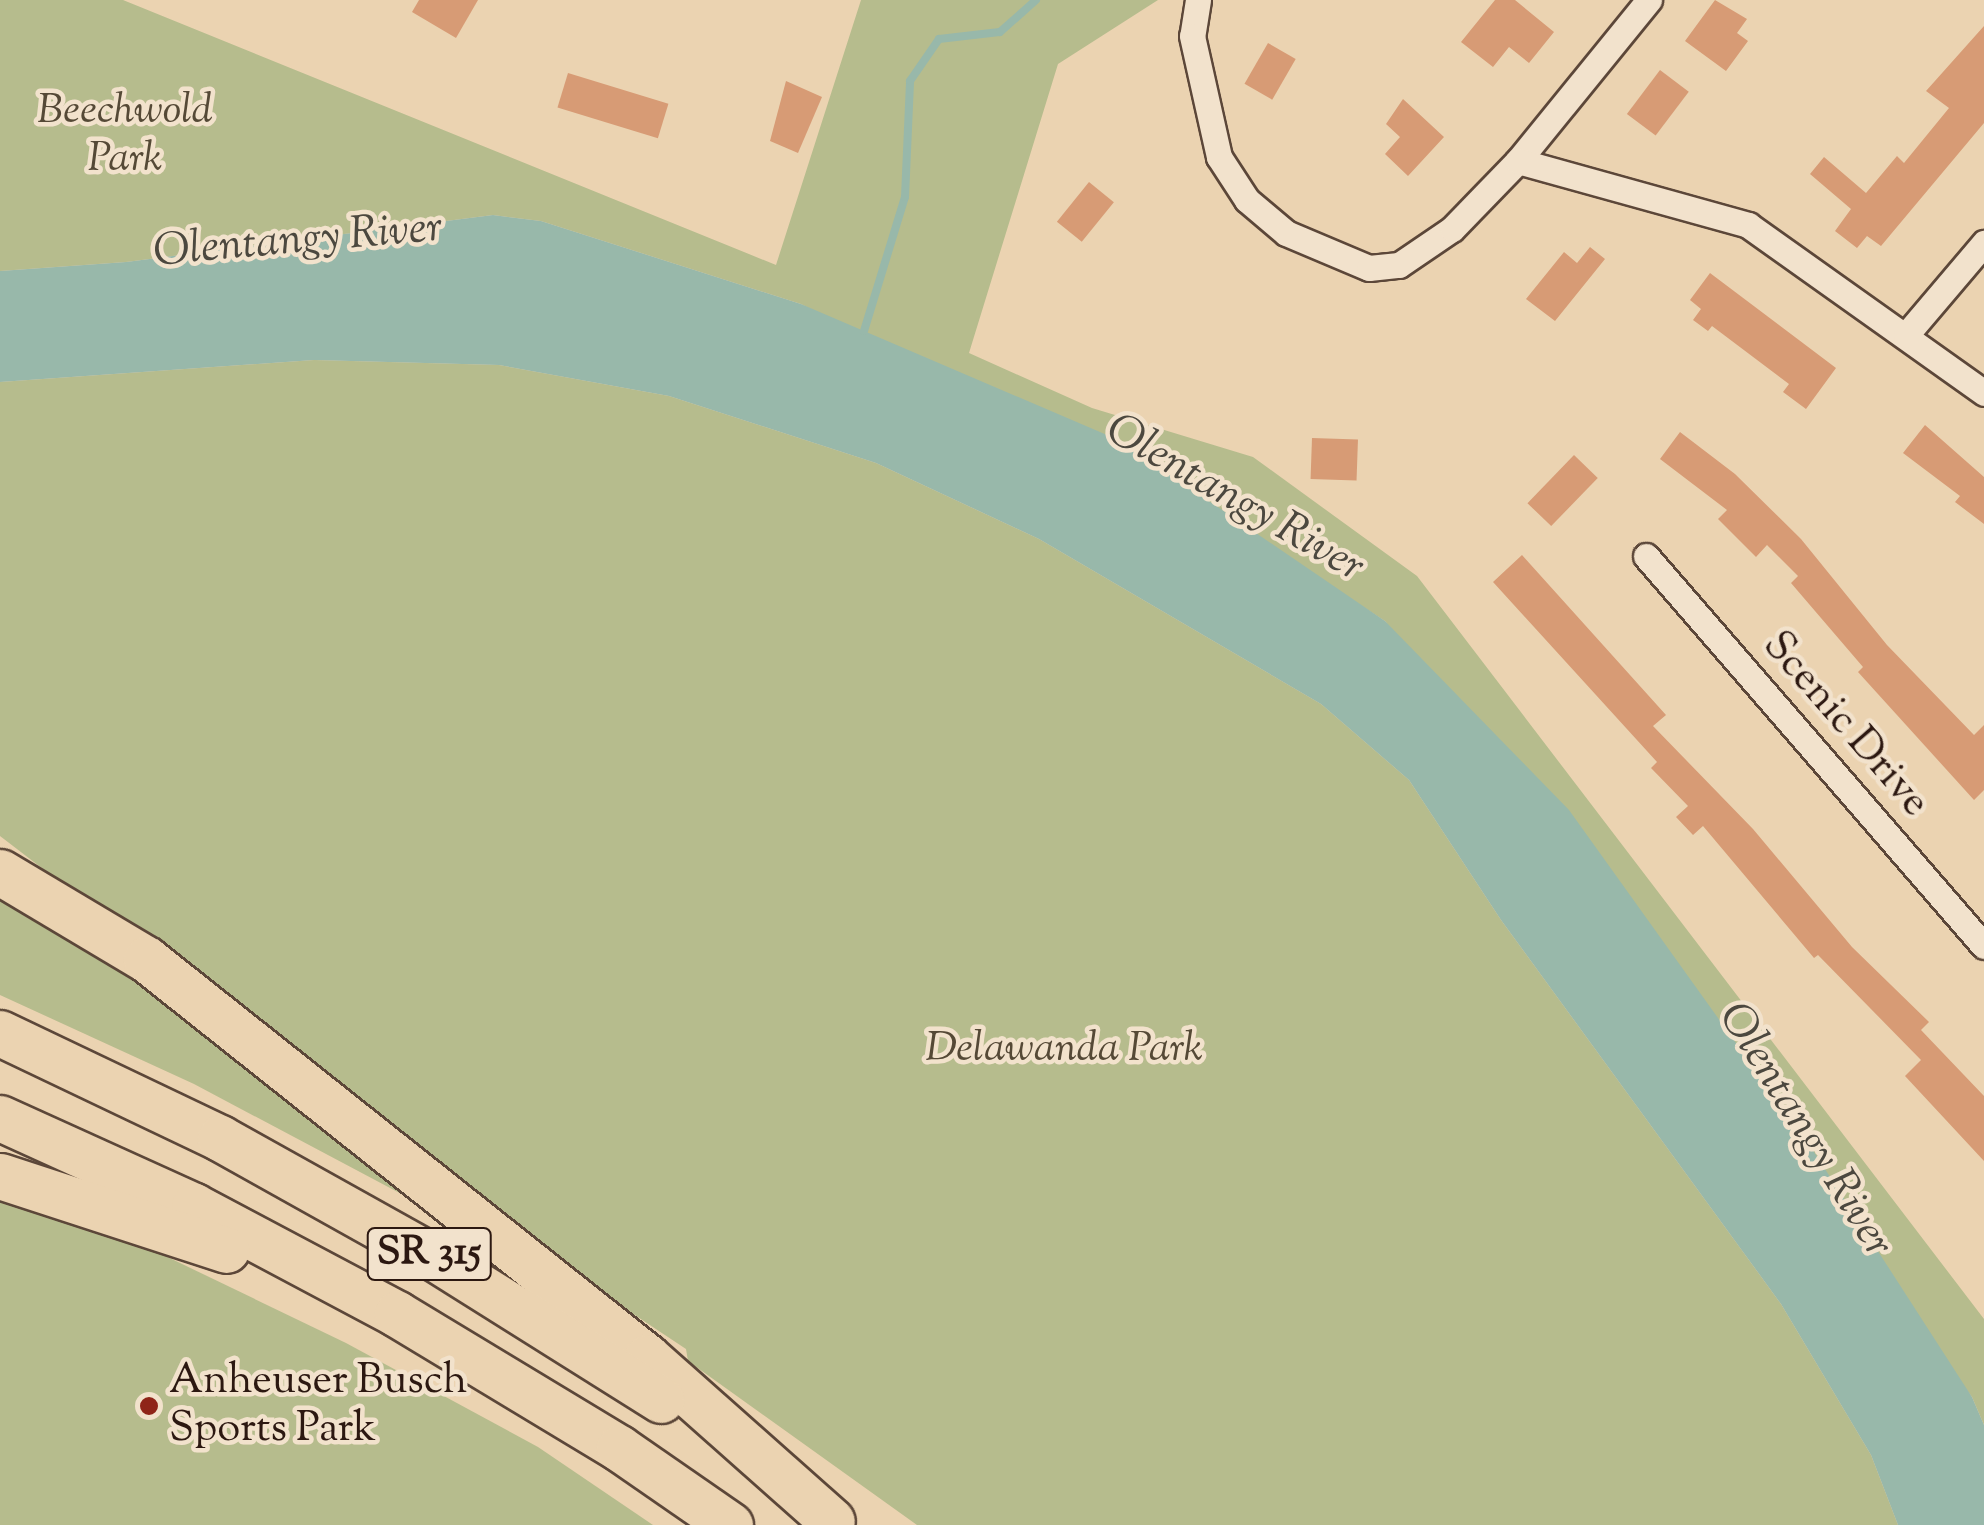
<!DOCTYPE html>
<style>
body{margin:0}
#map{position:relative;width:1984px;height:1525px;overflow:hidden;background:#ebd3b1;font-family:"Sorts Mill Goudy",serif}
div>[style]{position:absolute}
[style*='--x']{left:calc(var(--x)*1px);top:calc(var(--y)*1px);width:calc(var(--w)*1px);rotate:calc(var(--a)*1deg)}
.green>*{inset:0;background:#b6bc8d}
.water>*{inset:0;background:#98b8aa}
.stream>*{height:8px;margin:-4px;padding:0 4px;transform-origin:4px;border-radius:4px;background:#98b8aa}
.building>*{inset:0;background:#d79b75;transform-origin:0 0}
.roads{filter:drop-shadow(2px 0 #5c4739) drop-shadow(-2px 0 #5c4739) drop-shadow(0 2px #5c4739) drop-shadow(0 -2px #5c4739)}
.minor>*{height:25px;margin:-12.5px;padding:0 12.5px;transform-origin:12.5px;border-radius:12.5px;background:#f2e2cc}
.motorway>*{height:45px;margin:-22.5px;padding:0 22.5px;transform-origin:22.5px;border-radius:22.5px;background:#ebd3b1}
.dots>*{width:28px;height:28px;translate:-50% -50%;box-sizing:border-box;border:5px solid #f2e2cc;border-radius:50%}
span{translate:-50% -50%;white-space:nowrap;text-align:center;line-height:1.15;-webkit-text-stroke:9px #f2e2cc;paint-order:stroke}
.shield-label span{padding:2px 8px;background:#f2e2cc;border:2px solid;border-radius:8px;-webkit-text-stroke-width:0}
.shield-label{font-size:40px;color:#2c1811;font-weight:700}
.park-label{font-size:42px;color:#554936;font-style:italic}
.street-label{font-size:42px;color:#2c1811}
.poi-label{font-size:42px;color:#2c1811}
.left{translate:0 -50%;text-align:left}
.water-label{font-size:45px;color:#4c483f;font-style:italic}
</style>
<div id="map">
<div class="green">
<i style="clip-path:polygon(0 0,123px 0,776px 265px,861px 0,1158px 0,1058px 64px,969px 353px,1092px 408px,1253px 457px,1417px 576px,1984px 1319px,1984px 1425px,1972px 1397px,1385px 621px,1305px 569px,801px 304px,541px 221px,493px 215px,126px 262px,0 271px)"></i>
<i style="clip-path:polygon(314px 360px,499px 365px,669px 396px,876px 463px,1039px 539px,1321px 704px,1409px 780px,1501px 920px,1781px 1304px,1871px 1455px,1898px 1525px,917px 1525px,688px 1361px,686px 1349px,564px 1268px,0 836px,0 382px)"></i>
<i style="clip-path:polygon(0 884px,96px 943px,424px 1206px,194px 1084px,0 995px)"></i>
<i style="clip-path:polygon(0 1192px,151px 1249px,346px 1343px,538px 1447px,653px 1525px,0 1525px)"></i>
</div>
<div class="water">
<i style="clip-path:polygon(493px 215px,541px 221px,801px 304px,1121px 441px,1385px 621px,1569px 810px,1814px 1152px,1972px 1397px,1984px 1425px,1984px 1525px,1898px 1525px,1871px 1455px,1781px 1304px,1501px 920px,1409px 780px,1321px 704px,1039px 539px,876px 463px,669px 396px,499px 365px,314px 360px,0 382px,0 271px,126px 262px)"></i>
</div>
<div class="stream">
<i style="--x:864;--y:331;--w:140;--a:-73"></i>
<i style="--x:905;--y:197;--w:116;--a:-87.5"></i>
<i style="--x:910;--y:81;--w:51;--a:-55.4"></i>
<i style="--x:939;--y:39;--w:61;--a:-6.5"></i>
<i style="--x:1000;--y:32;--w:48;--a:-41.6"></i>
</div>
<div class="building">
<i style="clip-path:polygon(419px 0,478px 0,456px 38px,412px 12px)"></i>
<i style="clip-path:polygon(1495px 0,1515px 0,1554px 32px,1529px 63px,1509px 47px,1493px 67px,1461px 42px)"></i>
<i style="clip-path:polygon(1715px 0,1747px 19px,1737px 33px,1748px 41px,1726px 71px,1685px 41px)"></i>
<i style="clip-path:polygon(1984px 26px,1984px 123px,1881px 246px,1867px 236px,1857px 248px,1835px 231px,1851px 209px,1810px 174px,1824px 157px,1866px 193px,1897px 156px,1904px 163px,1949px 108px,1926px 91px)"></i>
<i style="left:1268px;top:43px;width:32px;height:47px;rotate:30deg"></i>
<i style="left:1660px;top:70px;width:36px;height:55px;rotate:37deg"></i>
<i style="left:568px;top:73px;width:105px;height:36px;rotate:17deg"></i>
<i style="clip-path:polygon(786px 81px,822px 97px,798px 153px,770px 141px)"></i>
<i style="clip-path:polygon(1403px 99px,1444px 137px,1408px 176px,1385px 154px,1400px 137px,1386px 124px)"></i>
<i style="left:1089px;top:182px;width:32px;height:51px;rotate:39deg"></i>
<i style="clip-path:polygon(1590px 247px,1605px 259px,1555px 321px,1526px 299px,1564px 252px,1577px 263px)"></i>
<i style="clip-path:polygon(1710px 273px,1836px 368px,1806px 409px,1783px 392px,1789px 384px,1712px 326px,1708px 331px,1693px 320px,1701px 309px,1690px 300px)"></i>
<i style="clip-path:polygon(1925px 425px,1984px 477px,1984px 524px,1955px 502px,1960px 496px,1903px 453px)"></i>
<i style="clip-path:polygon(1680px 432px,1735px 474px,1801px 539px,1887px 645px,1974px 735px,1984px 725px,1984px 790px,1974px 800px,1858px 672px,1863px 667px,1791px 583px,1798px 576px,1767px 545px,1756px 557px,1718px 519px,1727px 510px,1660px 459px)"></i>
<i style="left:1312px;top:438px;width:46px;height:41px;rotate:2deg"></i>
<i style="left:1574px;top:455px;width:33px;height:67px;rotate:44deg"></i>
<i style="clip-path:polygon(1522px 555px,1666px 715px,1653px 726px,1753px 829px,1852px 947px,1929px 1022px,1921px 1030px,1984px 1096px,1984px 1161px,1905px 1076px,1921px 1060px,1818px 955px,1814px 958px,1703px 826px,1693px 835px,1676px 817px,1688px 806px,1651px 768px,1657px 762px,1493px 582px)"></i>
</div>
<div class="roads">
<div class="minor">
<i style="--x:1198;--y:0;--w:36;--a:99"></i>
<i style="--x:1192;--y:36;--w:124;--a:77.4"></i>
<i style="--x:1219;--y:157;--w:51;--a:56.9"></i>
<i style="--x:1247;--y:200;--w:51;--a:40.2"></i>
<i style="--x:1286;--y:233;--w:90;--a:22.9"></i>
<i style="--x:1369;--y:268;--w:30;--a:-6"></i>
<i style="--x:1399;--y:265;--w:64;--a:-34.2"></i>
<i style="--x:1452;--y:229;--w:95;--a:-45.9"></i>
<i style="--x:1518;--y:161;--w:208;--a:-50.9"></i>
<i style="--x:1518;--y:161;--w:239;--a:15.5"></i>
<i style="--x:1748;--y:225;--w:290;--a:35.4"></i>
<i style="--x:1906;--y:335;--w:121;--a:-49.7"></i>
<i style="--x:1646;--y:556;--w:516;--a:49.09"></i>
</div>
<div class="motorway">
<i style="--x:0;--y:872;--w:170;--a:30.8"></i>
<i style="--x:146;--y:959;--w:640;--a:38.46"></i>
<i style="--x:647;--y:1357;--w:247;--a:41.6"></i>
<i style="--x:0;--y:1033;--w:244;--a:25.5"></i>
<i style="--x:220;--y:1138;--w:244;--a:29.2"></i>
<i style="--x:433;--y:1257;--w:269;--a:32.1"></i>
<i style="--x:0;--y:1118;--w:213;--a:24.4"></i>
<i style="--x:194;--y:1206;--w:230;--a:28"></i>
<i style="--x:397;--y:1314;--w:259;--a:31.1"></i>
<i style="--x:619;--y:1448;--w:135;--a:34.7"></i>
<i style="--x:0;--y:1176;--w:238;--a:18.1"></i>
</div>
</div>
<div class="dots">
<i style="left:149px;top:1406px;background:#8f2418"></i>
</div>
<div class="shield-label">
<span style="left:429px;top:1254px">SR 315</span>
</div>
<div class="park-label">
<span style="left:125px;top:136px">Beechwold<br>Park</span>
<span style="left:1064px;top:1050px">Delawanda Park</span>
</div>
<div class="street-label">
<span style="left:1845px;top:725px;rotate:49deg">Scenic Drive</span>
</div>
<div class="poi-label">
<span class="left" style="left:169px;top:1406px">Anheuser Busch<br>Sports Park</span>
</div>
<div class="water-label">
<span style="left:298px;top:242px;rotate:-5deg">Olentangy River</span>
<span style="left:1234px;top:500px;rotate:30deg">Olentangy River</span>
<span style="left:1804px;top:1131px;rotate:58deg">Olentangy River</span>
</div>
</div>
